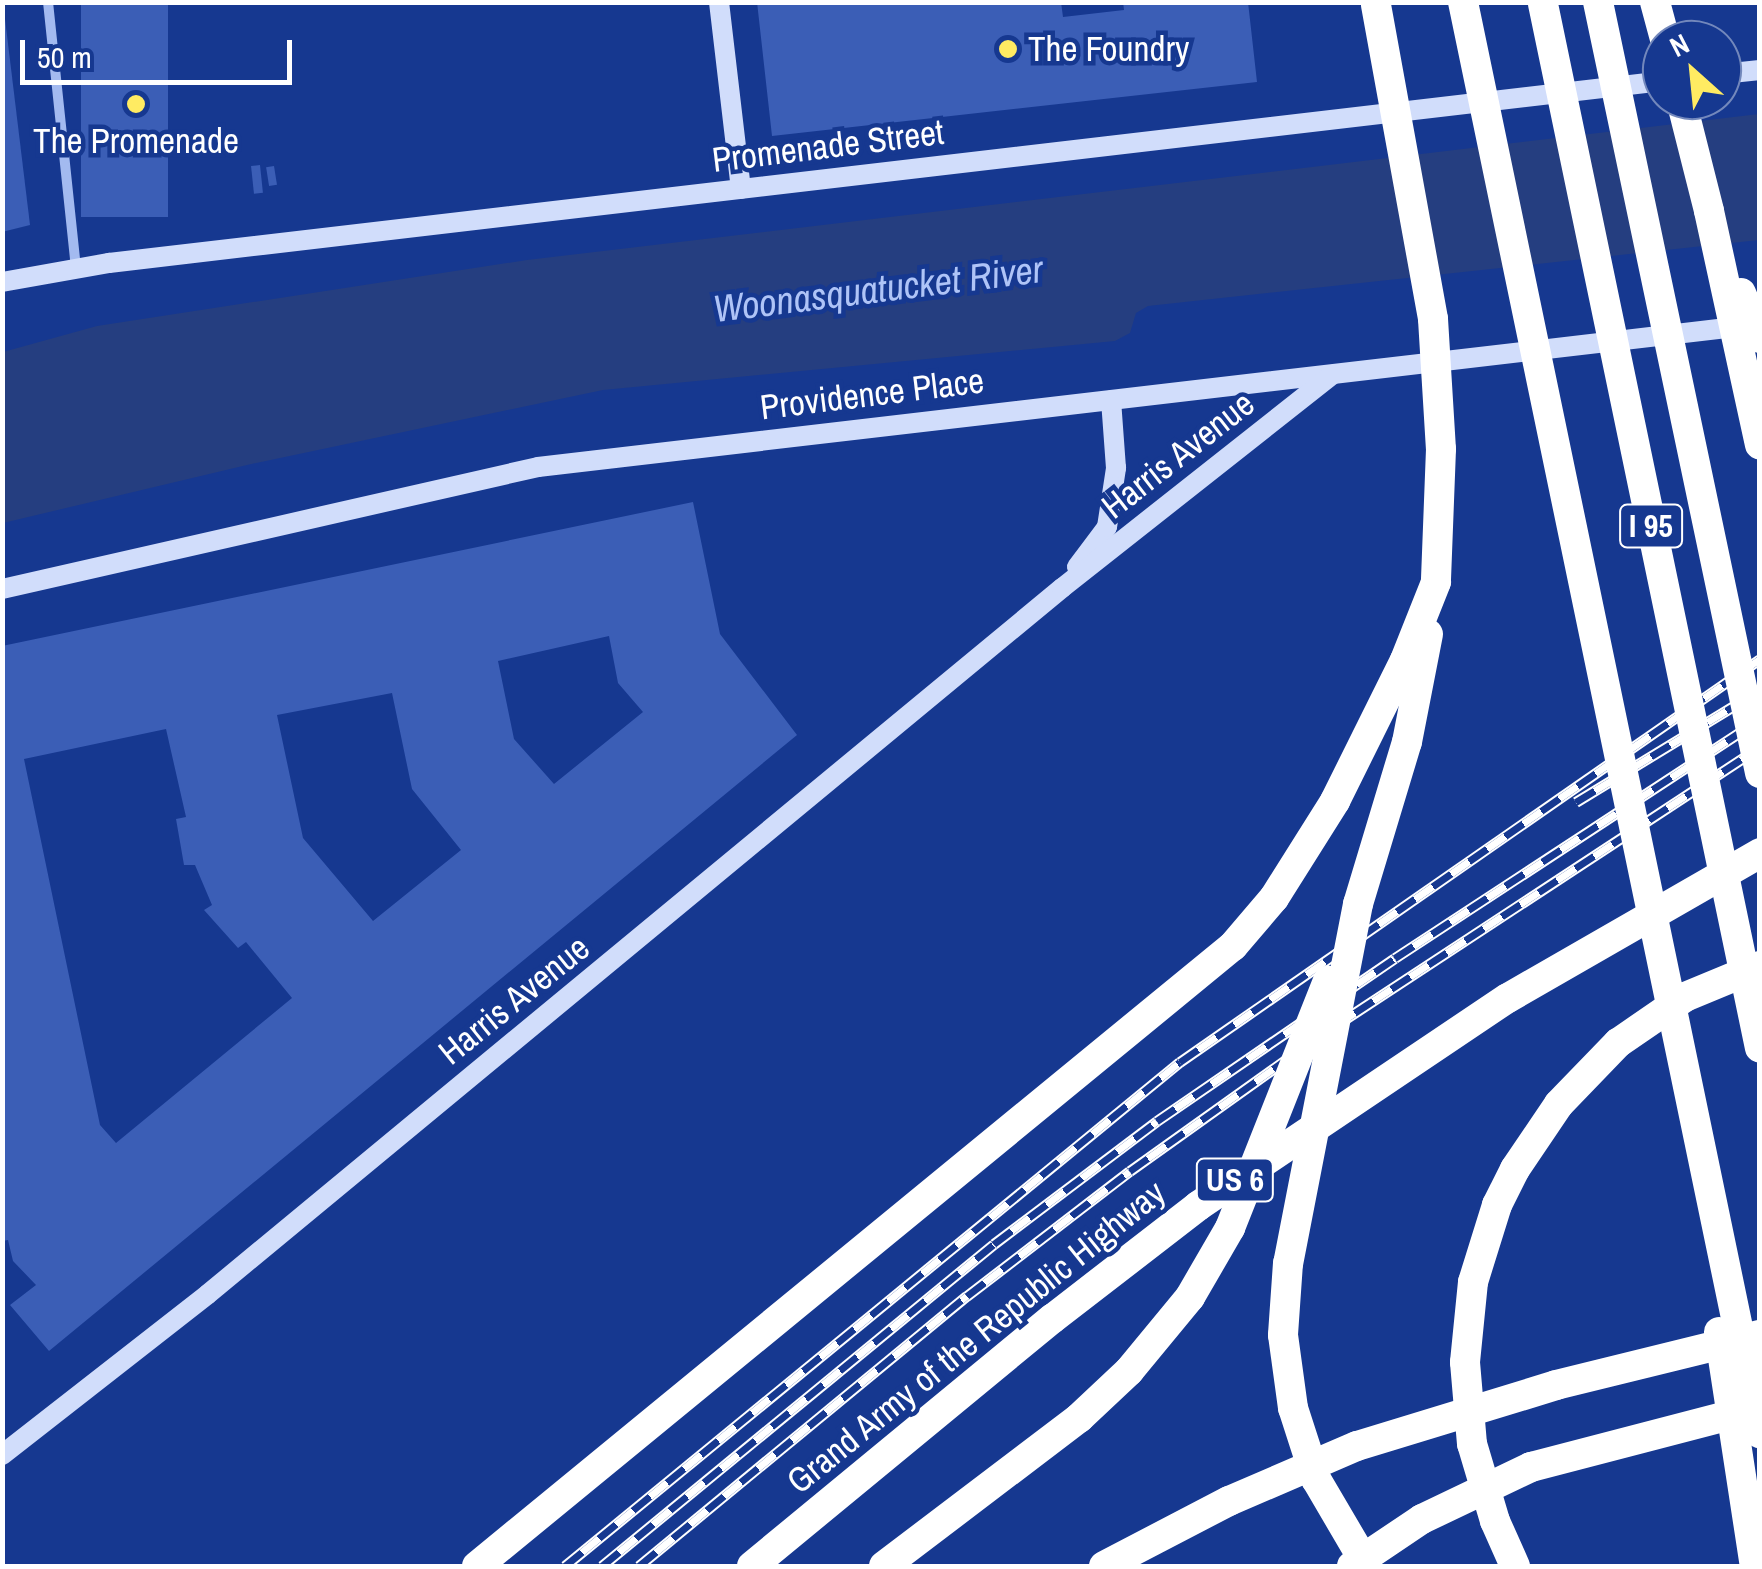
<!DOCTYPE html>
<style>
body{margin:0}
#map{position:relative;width:1762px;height:1569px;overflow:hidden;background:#163890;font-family:"Archivo Narrow",sans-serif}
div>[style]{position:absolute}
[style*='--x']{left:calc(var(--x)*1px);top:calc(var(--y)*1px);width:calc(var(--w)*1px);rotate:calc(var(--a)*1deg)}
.water>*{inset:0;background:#253e80}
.building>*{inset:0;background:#3b5eb6;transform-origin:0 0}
.street>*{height:10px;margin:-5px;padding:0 5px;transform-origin:5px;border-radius:5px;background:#a3baf0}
.secondary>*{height:20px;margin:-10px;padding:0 10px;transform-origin:10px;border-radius:10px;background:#d1ddfb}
.highway>*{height:30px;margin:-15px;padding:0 15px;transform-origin:15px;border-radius:15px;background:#fff}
.rail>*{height:11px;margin-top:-5.5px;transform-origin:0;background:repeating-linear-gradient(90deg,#163890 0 22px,#fff 0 44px);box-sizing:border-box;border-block:2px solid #fff}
.highway-bridge>*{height:30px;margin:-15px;padding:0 15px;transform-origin:15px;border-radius:15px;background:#fff}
.dots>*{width:28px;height:28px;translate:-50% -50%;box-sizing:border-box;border:5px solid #163890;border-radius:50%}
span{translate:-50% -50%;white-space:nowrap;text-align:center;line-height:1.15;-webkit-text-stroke:9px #163890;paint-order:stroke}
.shield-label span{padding:2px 8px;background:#163890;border:2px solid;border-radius:8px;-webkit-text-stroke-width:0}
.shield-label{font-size:32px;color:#fff;font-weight:700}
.poi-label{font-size:35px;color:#fff}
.left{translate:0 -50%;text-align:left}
.street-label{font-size:35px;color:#fff}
.water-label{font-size:38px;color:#afc4f7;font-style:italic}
.frame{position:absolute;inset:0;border:5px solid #fff;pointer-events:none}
.north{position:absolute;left:1642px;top:20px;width:100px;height:100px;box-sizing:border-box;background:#163890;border:2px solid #7388bc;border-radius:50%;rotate:333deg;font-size:28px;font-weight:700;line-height:40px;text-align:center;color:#fff}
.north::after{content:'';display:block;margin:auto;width:35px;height:45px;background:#ffeb62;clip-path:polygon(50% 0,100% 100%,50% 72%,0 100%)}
.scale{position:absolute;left:20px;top:40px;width:272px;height:45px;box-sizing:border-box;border:5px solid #fff;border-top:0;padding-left:12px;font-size:30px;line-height:35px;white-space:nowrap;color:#fff;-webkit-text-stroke:8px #163890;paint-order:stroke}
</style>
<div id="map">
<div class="water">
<i style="clip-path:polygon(1759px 114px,1759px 240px,1148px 306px,1136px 313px,1130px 333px,1115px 341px,603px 390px,247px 465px,3px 523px,3px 352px,97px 326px,527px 260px)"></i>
</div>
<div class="building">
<i style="left:81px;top:2px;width:87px;height:215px"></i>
<i style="clip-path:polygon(757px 2px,1061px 2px,1063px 17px,1124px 10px,1123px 2px,1248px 2px,1257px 82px,772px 136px)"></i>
<i style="clip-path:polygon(5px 19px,30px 225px,2px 232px,2px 20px)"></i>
<i style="left:260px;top:165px;width:28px;height:9px;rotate:84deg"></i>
<i style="left:274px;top:166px;width:19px;height:8px;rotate:81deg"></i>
<i style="clip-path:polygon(evenodd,693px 502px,720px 634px,797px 735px,49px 1351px,10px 1305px,36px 1285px,13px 1261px,8px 1240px,2px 1241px,2px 646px,693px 502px,609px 636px,618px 683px,643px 712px,554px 784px,514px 739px,498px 661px,609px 636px,693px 502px,392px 693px,412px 789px,461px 850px,373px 921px,303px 838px,277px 715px,392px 693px,693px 502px,166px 729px,186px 817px,176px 819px,184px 865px,195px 865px,212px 905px,204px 910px,238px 948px,246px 942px,292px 998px,116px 1143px,100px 1125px,24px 759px,166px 729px)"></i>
</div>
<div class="street">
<i style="--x:48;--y:2;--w:266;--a:84"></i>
</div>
<div class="secondary">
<i style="--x:719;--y:2;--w:188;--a:83.3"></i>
<i style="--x:1722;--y:74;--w:38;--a:-6"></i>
<i style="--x:2;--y:282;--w:109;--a:-10.1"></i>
<i style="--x:109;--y:263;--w:1564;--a:-6.68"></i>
<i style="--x:1077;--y:567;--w:50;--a:-53.1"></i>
<i style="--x:1107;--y:527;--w:60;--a:-81.3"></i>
<i style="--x:1116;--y:468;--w:68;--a:-94.2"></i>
<i style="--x:2;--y:589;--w:550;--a:-12.82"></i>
<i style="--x:538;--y:467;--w:1214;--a:-6.67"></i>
<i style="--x:2;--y:1455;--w:261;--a:-38"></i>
<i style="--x:208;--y:1294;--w:1108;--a:-39.58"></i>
<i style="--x:1062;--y:588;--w:344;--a:-38.3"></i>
</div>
<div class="highway">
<i style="--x:1655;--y:2;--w:39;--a:75"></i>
<i style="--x:1681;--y:100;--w:114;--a:75.8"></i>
<i style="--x:1358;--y:904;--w:169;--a:-73.2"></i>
<i style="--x:1407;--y:742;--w:110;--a:-79"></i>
<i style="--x:1618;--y:1043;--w:81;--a:-34.5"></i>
<i style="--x:1685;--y:997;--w:81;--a:-22.5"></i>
<i style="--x:477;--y:1566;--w:978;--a:-39.36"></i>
<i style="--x:1233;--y:946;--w:63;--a:-49.5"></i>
<i style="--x:1274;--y:898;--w:115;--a:-57.8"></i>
<i style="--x:1335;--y:801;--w:157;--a:-63.6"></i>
<i style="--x:1405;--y:660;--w:84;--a:-68.3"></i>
<i style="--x:752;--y:1566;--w:389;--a:-39.5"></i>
<i style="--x:1052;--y:1319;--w:185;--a:-37.7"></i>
<i style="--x:1198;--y:1206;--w:373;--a:-33.9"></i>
<i style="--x:1508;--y:998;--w:291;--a:-29.9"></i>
<i style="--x:884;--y:1566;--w:245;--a:-37.2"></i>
<i style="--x:1079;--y:1418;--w:69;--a:-43.2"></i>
<i style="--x:1104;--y:1566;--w:141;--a:-27.5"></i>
<i style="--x:1229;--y:1501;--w:139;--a:-23.3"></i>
<i style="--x:1357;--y:1446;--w:208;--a:-17"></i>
<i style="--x:1556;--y:1385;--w:210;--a:-13.8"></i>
<i style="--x:1352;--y:1566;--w:84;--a:-33.9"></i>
<i style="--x:1422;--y:1519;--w:121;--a:-25.5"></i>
<i style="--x:1531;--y:1467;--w:234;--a:-14.6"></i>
</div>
<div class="rail">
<i style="--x:1576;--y:802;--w:215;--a:-31.3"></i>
<i style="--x:565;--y:1566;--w:795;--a:-39.34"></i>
<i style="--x:1180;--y:1062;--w:706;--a:-34.79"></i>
<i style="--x:602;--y:1566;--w:507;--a:-39.4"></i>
<i style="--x:994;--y:1244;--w:204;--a:-37"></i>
<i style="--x:1157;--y:1121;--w:288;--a:-34.4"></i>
<i style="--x:1395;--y:958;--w:436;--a:-33.2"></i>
<i style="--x:639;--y:1566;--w:425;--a:-39.5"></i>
<i style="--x:967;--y:1296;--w:205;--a:-37.5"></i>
<i style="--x:1130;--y:1171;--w:231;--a:-35.5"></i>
<i style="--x:1318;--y:1037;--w:529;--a:-33.27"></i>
</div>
<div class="highway-bridge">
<i style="--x:1463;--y:2;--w:1462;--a:78.28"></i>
<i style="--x:1598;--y:2;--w:788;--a:78.13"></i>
<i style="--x:1543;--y:4;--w:1066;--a:78.26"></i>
<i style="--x:1376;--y:5;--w:319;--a:79.7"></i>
<i style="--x:1433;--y:319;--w:130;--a:86.5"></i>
<i style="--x:1441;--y:449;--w:133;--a:92.2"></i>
<i style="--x:1709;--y:211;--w:239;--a:77.7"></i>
<i style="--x:1741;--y:293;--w:49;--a:67.1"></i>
<i style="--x:1358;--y:904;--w:366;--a:101"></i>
<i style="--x:1288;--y:1263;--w:72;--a:94"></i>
<i style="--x:1283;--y:1335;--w:74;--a:82.2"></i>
<i style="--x:1293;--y:1408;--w:75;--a:72.1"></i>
<i style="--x:1316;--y:1479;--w:101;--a:59.6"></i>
<i style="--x:1719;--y:1332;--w:237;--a:81.3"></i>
<i style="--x:1129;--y:1371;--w:96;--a:-50.5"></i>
<i style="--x:1190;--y:1297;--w:80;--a:-59.9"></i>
<i style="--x:1230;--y:1228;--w:266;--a:-68.4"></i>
<i style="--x:1515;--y:1566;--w:49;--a:-114"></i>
<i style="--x:1495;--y:1521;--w:80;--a:-106.6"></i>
<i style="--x:1472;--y:1444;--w:82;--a:-94.9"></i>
<i style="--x:1465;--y:1362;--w:80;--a:-84.3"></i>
<i style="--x:1473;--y:1282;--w:81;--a:-72.7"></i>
<i style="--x:1497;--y:1205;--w:40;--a:-63.4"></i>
<i style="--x:1515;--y:1169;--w:78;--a:-55.9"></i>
<i style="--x:1559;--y:1104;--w:85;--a:-46"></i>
</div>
<div class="dots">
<i style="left:1008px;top:49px;background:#ffeb62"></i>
<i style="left:136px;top:104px;background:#ffeb62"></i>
</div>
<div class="shield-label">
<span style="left:1651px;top:526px">I 95</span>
<span style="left:1235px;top:1180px">US 6</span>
</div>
<div class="poi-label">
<span class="left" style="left:1028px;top:49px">The Foundry</span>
<span style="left:136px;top:141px">The Promenade</span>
</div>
<div class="street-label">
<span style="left:828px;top:146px;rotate:-7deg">Promenade Street</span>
<span style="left:872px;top:394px;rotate:-7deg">Providence Place</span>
<span style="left:1178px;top:455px;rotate:-38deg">Harris Avenue</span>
<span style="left:514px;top:1000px;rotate:-39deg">Harris Avenue</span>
<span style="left:976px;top:1337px;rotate:-39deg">Grand Army of the Republic Highway</span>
</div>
<div class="water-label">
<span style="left:878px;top:289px;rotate:-7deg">Woonasquatucket River</span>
</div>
<div class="frame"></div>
<div class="north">N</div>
<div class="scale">50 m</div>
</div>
